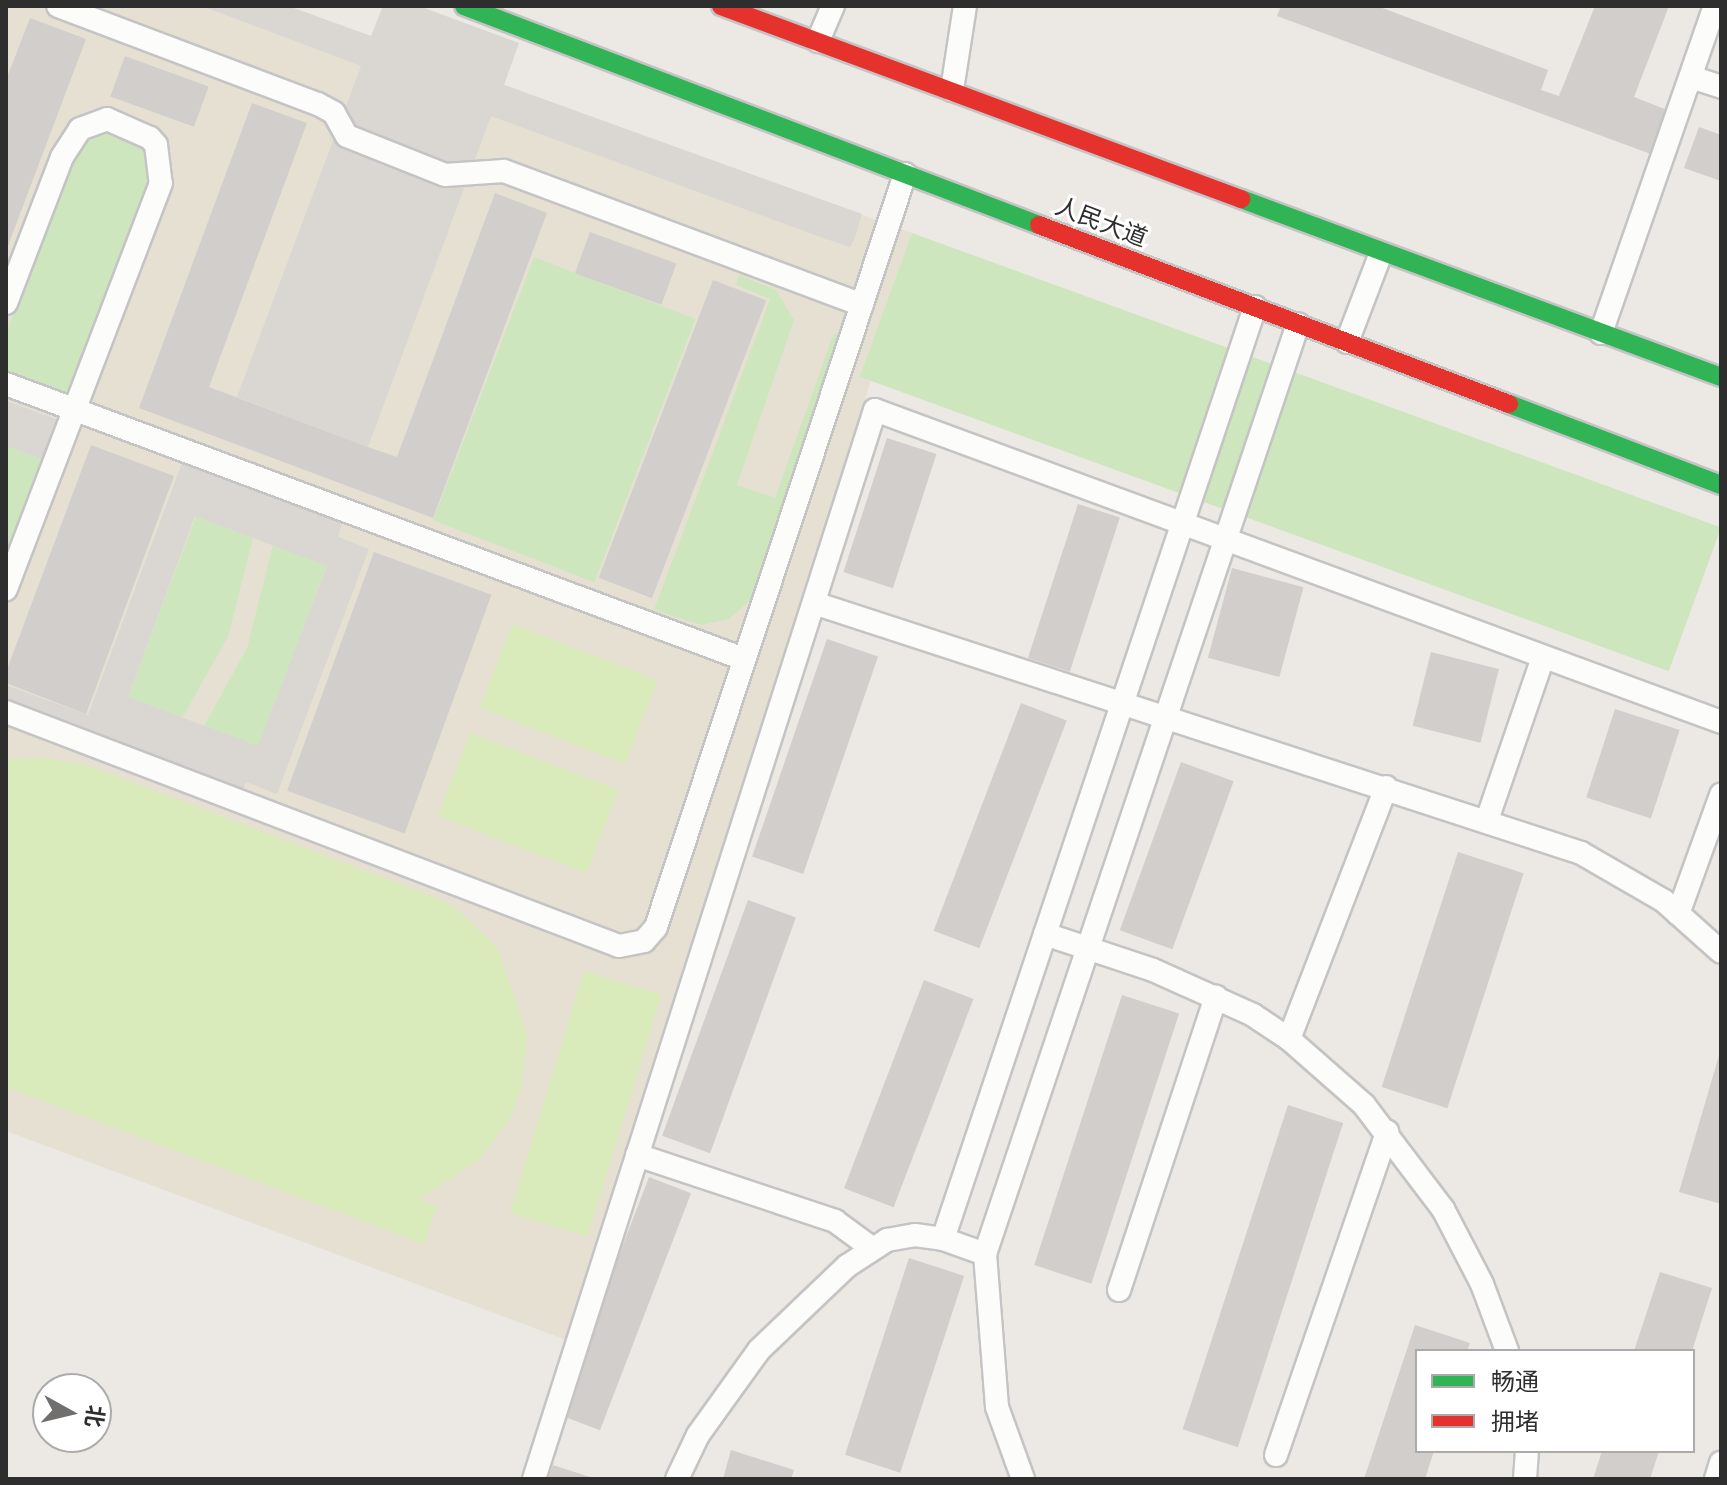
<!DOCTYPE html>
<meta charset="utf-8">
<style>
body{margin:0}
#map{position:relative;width:1727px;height:1485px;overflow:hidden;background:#ece8e4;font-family:"Source Sans 3","Noto Sans SC",sans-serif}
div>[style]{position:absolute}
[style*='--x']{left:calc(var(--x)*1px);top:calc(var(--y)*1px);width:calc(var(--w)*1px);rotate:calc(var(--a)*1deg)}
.education>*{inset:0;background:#e6e0d3}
.green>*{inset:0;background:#cee6be;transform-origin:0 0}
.pitch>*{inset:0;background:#d9eabb;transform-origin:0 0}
.plaza>*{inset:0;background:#dad6d2}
.building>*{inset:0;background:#d1cecb;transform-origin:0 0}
.roads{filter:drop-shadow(2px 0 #c5c4c5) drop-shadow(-2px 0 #c5c4c5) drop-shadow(0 2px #c5c4c5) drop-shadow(0 -2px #c5c4c5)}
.lane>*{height:22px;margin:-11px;padding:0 11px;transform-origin:11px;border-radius:11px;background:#fcfcfb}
.fast>*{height:18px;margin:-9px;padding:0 9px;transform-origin:9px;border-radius:9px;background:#30b455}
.jam>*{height:18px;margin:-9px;padding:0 9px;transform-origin:9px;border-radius:9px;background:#e5322d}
span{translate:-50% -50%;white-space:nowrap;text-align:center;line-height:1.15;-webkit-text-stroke:6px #fff;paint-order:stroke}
.street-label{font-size:24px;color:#2e2e2e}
.frame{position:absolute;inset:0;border:8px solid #2e2e2e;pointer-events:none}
.legend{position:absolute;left:1415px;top:1349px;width:280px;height:104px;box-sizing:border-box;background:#fff;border:2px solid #ababab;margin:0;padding:10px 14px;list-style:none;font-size:24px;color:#2e2e2e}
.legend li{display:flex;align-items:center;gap:16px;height:40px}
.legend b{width:40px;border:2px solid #ababab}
.north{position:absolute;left:32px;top:1373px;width:80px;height:80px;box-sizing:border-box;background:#fff;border:2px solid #ababab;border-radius:50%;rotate:98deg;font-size:22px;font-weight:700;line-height:32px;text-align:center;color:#2e2e2e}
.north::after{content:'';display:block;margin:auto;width:28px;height:36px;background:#706f6e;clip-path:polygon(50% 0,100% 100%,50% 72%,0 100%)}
</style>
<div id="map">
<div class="education">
<i style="clip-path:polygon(6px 6px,288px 6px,912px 233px,871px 380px,569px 1341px,6px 1131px)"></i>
</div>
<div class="green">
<i style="clip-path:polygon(105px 130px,141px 145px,151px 175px,68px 395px,6px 371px,6px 334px,77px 147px)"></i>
<i style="left:912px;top:233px;width:861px;height:153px;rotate:20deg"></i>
<i style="left:534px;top:257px;width:173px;height:282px;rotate:21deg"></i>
<i style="clip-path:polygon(739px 275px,776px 290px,794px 320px,737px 485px,775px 498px,832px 338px,835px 333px,840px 338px,757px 594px,729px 619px,701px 625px,654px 610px,770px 299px,736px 285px)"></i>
<i style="clip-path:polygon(6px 446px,44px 460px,6px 561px)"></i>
<i style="clip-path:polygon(196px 516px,253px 538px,228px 637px,182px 718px,128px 697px)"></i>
<i style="clip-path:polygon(273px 545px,327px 565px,258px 747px,204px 726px,247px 648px)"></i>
</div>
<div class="pitch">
<i style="left:512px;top:624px;width:156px;height:90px;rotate:21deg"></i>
<i style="left:470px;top:733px;width:159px;height:89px;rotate:21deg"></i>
<i style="clip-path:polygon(38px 757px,87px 765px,434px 897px,454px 906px,498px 949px,527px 1034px,521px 1089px,511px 1117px,479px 1160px,419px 1199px,437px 1207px,424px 1244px,6px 1087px,6px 760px)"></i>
<i style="left:584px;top:971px;width:81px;height:253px;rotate:17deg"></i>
</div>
<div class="plaza">
<i style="clip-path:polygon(202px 6px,288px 6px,371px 36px,383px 6px,419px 6px,519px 43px,504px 85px,862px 214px,854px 240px,850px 247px,823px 238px,491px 116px,368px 447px,237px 397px,361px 66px)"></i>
<i style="clip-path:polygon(6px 401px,59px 420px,44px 460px,6px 446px)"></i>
<i style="clip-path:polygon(evenodd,182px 463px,342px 523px,338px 537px,369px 549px,277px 794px,246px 782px,243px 789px,6px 700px,6px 685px,88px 715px,182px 463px,195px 516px,327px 566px,258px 746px,128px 697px,195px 516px)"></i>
</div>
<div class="building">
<i style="clip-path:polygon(1281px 6px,1377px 6px,1548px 70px,1541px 90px,1559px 96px,1595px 6px,1669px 6px,1634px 97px,1675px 113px,1659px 157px,1277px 16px)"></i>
<i style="clip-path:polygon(30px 18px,86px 39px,6px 251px,6px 80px)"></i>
<i style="left:125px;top:56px;width:89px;height:43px;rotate:20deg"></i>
<i style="clip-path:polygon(252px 103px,307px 123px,209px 387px,368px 447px,397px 457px,495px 193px,547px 213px,433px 518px,139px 408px)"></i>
<i style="clip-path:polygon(1699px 127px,1721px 135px,1721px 181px,1684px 168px)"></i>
<i style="left:590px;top:232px;width:92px;height:44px;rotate:20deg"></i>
<i style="left:713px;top:280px;width:57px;height:319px;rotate:21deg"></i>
<i style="left:887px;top:438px;width:52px;height:141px;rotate:18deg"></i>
<i style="clip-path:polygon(91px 445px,174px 476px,86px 714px,6px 683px,6px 672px)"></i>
<i style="left:1078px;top:504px;width:44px;height:162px;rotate:18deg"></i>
<i style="left:374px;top:552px;width:125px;height:254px;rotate:20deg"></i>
<i style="left:1232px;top:568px;width:74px;height:93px;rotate:15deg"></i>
<i style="left:827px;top:639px;width:54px;height:230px;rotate:19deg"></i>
<i style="left:1431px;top:652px;width:70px;height:76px;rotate:14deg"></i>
<i style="left:1021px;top:703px;width:49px;height:244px;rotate:21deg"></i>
<i style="left:1615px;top:709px;width:68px;height:93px;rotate:18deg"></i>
<i style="left:1181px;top:762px;width:56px;height:179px;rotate:20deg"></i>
<i style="left:1458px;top:852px;width:69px;height:247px;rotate:18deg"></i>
<i style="left:748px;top:900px;width:51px;height:251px;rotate:20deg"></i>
<i style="left:924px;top:980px;width:53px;height:223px;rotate:21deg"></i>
<i style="left:1122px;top:995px;width:60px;height:284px;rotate:18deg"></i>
<i style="clip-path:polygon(1720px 1052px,1721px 1053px,1721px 1204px,1679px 1192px)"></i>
<i style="left:1288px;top:1105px;width:58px;height:341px;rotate:18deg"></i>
<i style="left:649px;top:1177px;width:45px;height:254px;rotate:21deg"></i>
<i style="left:909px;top:1258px;width:58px;height:207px;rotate:18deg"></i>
<i style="clip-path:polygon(1660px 1272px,1712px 1288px,1692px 1351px,1634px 1351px)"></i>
<i style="clip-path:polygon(1415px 1325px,1470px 1343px,1467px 1351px,1417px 1351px,1417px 1451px,1434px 1451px,1425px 1479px,1364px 1479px)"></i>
<i style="clip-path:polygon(731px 1450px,794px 1470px,791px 1479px,723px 1479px)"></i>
<i style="clip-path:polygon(1602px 1451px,1659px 1451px,1650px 1479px,1593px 1479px)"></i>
<i style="clip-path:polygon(553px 1465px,593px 1478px,593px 1479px,548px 1479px)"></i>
</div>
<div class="roads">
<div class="lane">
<i style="--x:58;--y:6;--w:278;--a:20.7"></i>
<i style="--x:318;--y:104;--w:18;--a:29"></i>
<i style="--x:334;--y:113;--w:26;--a:61"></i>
<i style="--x:347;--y:136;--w:105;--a:21.7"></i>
<i style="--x:445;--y:175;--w:59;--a:-3.9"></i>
<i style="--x:504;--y:171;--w:382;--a:20.5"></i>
<i style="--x:818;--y:41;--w:38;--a:-67"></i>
<i style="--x:1691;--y:77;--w:32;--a:18"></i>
<i style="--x:952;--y:90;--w:85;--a:-81.2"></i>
<i style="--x:6;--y:303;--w:156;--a:-69"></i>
<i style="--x:62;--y:157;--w:33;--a:-57"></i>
<i style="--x:80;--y:129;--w:29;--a:-20"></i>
<i style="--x:107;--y:119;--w:47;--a:23.8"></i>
<i style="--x:150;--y:138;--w:9;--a:49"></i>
<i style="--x:156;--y:145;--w:38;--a:83"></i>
<i style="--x:161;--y:183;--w:435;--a:110.9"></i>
<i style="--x:1255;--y:307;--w:983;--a:108.51"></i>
<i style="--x:943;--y:1239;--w:45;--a:19.7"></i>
<i style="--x:985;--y:1254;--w:981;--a:-71.4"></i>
<i style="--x:1601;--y:333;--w:346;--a:-70.8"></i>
<i style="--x:1347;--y:342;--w:95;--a:-69.1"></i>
<i style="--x:6;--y:384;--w:788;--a:20.44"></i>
<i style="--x:814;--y:603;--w:807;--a:18.05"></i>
<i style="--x:1581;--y:853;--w:96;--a:30"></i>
<i style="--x:1664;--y:901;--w:76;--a:41.8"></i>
<i style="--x:6;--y:712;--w:656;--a:20.89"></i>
<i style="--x:619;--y:946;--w:25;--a:-11"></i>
<i style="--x:644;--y:941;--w:18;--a:-49"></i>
<i style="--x:656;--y:927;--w:793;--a:-71.7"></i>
<i style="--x:1487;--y:820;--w:172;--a:-71"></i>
<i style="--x:1678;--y:914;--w:127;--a:-70.1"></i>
<i style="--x:1045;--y:934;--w:114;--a:18.4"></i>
<i style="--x:1153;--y:970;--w:110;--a:24.2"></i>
<i style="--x:1253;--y:1015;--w:43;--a:33.7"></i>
<i style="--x:1289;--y:1039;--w:100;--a:41.3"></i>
<i style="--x:1364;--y:1105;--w:131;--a:52.8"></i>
<i style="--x:1443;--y:1209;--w:85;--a:62.5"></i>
<i style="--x:1482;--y:1284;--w:72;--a:69.5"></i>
<i style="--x:1289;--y:1039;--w:270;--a:-68.9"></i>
<i style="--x:637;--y:1155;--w:209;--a:18.4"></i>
<i style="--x:835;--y:1221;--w:47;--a:36.4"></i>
<i style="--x:985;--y:1254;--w:153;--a:85.5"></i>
<i style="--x:997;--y:1407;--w:77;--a:70.1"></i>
<i style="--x:1119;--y:1290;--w:309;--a:-71.7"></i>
<i style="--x:1276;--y:1455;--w:342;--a:-71"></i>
<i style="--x:534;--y:1479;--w:1122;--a:-72.31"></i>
<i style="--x:875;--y:410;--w:902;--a:20.24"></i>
<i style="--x:677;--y:1479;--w:49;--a:-64.5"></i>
<i style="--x:698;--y:1435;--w:105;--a:-54.3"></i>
<i style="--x:759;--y:1350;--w:122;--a:-43.7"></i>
<i style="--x:847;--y:1266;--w:48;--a:-33"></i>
<i style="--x:887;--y:1240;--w:28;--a:-10"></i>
<i style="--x:915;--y:1235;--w:28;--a:8"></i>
<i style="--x:1525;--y:1479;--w:28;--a:-86"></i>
<i style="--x:1716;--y:1479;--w:17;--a:-73"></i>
</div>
<div class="fast">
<i style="--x:464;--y:6;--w:615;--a:20.85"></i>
<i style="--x:1241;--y:199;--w:512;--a:20.35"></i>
<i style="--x:1509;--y:404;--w:227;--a:20.9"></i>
</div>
<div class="jam">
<i style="--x:721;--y:6;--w:555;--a:20.36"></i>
<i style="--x:1039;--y:225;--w:503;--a:20.85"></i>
</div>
</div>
<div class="street-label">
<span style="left:1101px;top:223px;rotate:21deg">人民大道</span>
</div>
<div class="frame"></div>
<ul class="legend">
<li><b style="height:10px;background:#30b455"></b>畅通</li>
<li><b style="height:10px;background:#e5322d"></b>拥堵</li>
</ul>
<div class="north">北</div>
</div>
